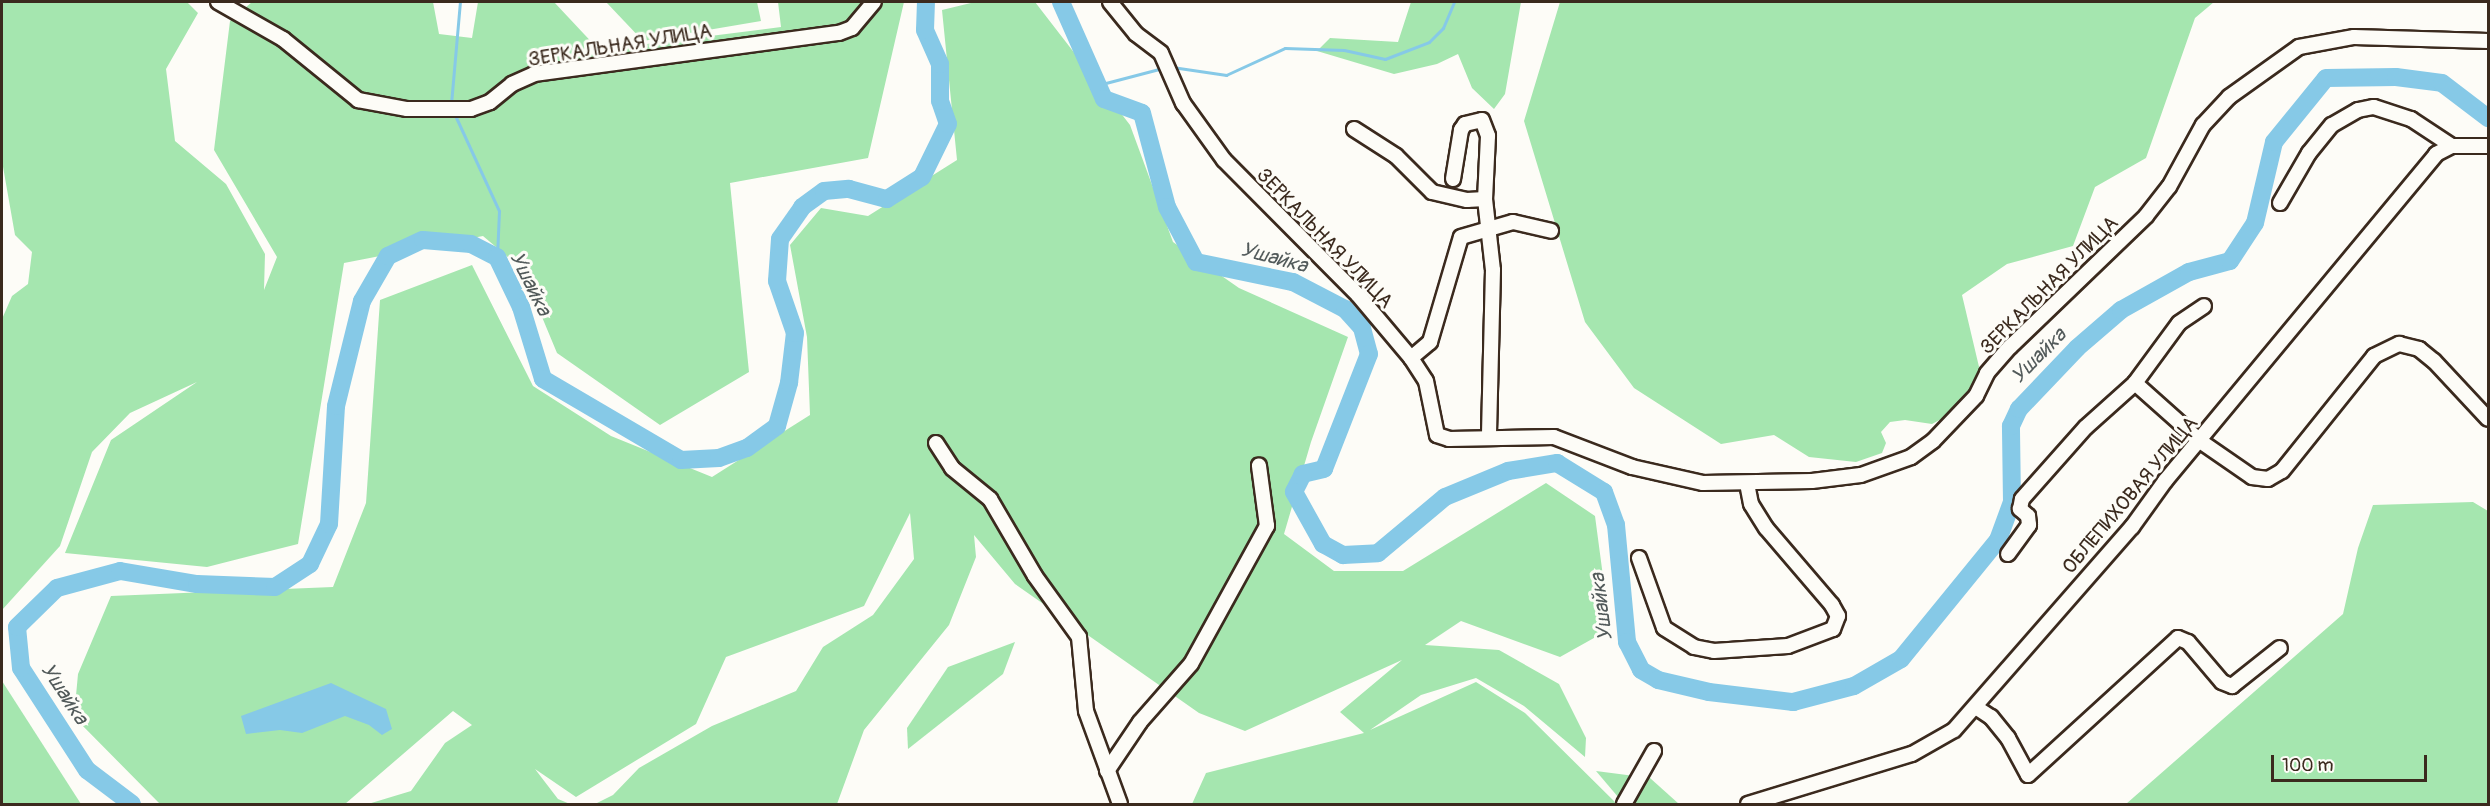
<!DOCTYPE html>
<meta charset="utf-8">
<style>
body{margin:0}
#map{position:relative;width:2490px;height:806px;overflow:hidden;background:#fdfcf7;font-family:Pangolin,sans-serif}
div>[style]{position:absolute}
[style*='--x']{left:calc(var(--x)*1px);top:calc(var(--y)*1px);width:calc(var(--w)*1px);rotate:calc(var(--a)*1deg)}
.green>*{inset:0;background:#a5e6af}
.water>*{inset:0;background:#86c9e7}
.stream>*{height:3px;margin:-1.5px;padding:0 1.5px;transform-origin:1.5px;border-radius:1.5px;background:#86c9e7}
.river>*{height:18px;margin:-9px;padding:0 9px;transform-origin:9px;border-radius:9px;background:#86c9e7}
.roads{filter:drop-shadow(2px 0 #3b2a1e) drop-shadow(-2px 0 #3b2a1e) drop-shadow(0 2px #3b2a1e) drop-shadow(0 -2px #3b2a1e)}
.minor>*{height:14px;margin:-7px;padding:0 7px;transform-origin:7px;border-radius:7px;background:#fdfcf7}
span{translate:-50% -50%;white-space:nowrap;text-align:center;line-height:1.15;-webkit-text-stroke:6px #fdfcf7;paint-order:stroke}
.street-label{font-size:20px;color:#3b2a1e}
.water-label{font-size:21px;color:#525a5a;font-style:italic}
.frame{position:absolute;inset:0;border:3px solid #3b2a1e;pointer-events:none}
.scale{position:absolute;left:2271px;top:755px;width:156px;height:27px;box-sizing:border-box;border:3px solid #3b2a1e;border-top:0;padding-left:8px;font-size:18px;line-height:21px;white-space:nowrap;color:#3b2a1e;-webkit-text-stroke:4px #fdfcf7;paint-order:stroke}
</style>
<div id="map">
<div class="green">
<i style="clip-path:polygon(2px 2px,187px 2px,198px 13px,166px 69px,175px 141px,226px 184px,265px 254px,264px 290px,277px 257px,214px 150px,230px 21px,252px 2px,433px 2px,439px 34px,472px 38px,478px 2px,554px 2px,599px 50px,781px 27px,778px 2px,904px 2px,868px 158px,730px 183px,749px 372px,660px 425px,557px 353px,522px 269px,483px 236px,344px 263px,298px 544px,207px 567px,65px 553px,111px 440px,197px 382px,130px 413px,92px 452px,60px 546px,2px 610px,2px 319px,12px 296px,28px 284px,32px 252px,15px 235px,2px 161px)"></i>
<i style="clip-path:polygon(606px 2px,757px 2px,761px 21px,643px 41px)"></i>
<i style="clip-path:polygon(975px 2px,1035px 2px,1130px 125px,1173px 242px,1239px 288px,1348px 337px,1311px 442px,1284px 534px,1334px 571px,1403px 571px,1546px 483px,1595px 516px,1610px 629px,1560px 657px,1461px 621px,1425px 645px,1499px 650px,1559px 684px,1586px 738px,1585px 757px,1524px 706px,1476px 678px,1421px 695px,1370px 730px,1476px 682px,1525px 713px,1617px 804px,1192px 804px,1206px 773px,1364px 733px,1340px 712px,1402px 660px,1245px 731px,1199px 713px,1015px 584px,974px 535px,976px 557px,949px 625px,864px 730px,837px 804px,595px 804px,613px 795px,639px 768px,712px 726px,796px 691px,823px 647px,873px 615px,914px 559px,910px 513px,864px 606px,726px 657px,696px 724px,576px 797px,535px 769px,558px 799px,570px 804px,368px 804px,411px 791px,445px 743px,472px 725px,453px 711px,345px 804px,160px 804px,74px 717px,78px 674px,111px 596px,333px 587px,366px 503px,380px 300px,472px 265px,533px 386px,611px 436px,712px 477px,810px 415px,807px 337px,790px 245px,821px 208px,868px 216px,957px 160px,942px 10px)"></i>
<i style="clip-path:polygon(1411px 2px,1521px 2px,1505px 94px,1494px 109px,1472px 88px,1458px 54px,1437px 64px,1394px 74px,1317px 51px,1330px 38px,1398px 42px)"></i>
<i style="clip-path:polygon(1560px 2px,2214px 2px,2195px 18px,2146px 158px,2095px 187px,2073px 246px,2007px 264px,1962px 295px,1980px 371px,1958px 410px,1932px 424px,1905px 420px,1890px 422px,1881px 432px,1886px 443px,1882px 453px,1856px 462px,1809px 457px,1774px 435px,1721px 444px,1634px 388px,1585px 322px,1524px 121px)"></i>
<i style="clip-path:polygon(2473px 502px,2488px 511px,2488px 804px,2126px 804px,2343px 614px,2358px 548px,2373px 505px)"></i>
<i style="clip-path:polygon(1015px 642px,1003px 674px,908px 749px,907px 728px,948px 667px)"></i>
<i style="clip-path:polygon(2px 681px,81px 804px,2px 804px)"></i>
<i style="clip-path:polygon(1596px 771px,1650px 778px,1679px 804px,1624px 804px)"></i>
</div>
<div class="water">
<i style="clip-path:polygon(331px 683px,386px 709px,392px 729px,382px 735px,369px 725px,345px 716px,302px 733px,280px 730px,246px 734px,241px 716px)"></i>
</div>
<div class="stream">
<i style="--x:1172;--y:67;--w:55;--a:8.4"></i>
<i style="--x:1226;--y:75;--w:65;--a:-24.6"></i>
<i style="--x:1285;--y:48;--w:59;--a:1.9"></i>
<i style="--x:1344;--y:50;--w:42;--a:12.4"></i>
<i style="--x:1385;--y:59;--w:47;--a:-21.1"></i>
<i style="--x:1429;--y:42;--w:20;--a:-45"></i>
<i style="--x:1443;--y:28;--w:28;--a:-67"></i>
<i style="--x:1098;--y:85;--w:67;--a:-14.7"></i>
<i style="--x:451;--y:104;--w:102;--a:-85"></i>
<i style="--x:454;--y:113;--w:108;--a:65.3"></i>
<i style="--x:499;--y:211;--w:46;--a:92.5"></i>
</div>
<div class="river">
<i style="--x:1061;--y:2;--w:106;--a:66.1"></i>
<i style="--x:1104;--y:99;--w:40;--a:20.2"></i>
<i style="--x:1142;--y:113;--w:97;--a:75.1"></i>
<i style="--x:1167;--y:207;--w:62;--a:62.2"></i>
<i style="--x:1196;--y:262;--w:99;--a:11.7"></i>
<i style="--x:1293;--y:282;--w:59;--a:27.4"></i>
<i style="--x:1345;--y:309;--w:25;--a:48"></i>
<i style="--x:1362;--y:328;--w:27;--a:75"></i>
<i style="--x:1369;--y:354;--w:123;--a:111.4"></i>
<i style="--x:1324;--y:469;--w:22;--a:167"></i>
<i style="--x:1303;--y:474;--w:20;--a:117"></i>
<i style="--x:1294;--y:492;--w:60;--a:60.9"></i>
<i style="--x:1323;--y:544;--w:23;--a:29"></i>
<i style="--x:1343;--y:555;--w:35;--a:-3"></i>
<i style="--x:1378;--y:553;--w:87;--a:-39.9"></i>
<i style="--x:1445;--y:497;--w:68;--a:-22.4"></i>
<i style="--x:1508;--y:471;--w:50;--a:-9.3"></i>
<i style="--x:1557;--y:463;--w:55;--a:31.7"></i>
<i style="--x:1604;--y:492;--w:35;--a:70"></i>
<i style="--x:1616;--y:525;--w:118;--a:84.6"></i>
<i style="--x:1627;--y:642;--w:31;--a:63"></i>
<i style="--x:1641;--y:670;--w:20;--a:30"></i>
<i style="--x:1658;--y:680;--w:52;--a:13.2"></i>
<i style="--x:1709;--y:692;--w:85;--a:6.8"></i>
<i style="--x:1793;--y:702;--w:63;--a:-14.7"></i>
<i style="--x:1854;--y:686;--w:54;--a:-29.9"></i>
<i style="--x:1901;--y:659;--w:154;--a:-50.8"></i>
<i style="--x:1998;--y:540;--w:40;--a:-69.8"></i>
<i style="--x:2012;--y:502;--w:76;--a:-90.8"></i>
<i style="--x:2011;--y:426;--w:19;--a:-65"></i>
<i style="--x:2019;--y:409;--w:84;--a:-46.4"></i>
<i style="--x:2077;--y:348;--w:58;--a:-40.8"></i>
<i style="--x:2121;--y:310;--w:78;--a:-29.2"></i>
<i style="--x:2189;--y:272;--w:42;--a:-15"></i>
<i style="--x:2230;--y:261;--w:45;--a:-56.7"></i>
<i style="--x:2255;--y:223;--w:83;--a:-76.8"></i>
<i style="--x:2274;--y:142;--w:82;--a:-50.9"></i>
<i style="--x:2326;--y:78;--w:70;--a:-0.8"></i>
<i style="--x:2396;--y:77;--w:46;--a:7.4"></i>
<i style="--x:2442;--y:83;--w:58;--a:37.3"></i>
<i style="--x:132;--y:804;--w:56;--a:-142.9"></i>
<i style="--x:87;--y:770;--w:121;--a:-122.9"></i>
<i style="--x:21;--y:668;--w:41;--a:-95.6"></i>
<i style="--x:17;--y:627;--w:56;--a:-44.3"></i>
<i style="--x:57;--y:588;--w:65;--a:-15.1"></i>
<i style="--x:120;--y:571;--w:78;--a:9.6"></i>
<i style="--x:197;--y:584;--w:78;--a:2.2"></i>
<i style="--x:275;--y:587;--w:42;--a:-33.3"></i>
<i style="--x:310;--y:564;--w:44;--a:-64.6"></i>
<i style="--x:329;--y:524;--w:118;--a:-86.6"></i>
<i style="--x:336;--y:406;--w:108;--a:-76.1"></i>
<i style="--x:362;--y:301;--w:52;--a:-60"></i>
<i style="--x:388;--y:256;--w:38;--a:-25"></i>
<i style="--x:423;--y:240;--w:48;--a:4.8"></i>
<i style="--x:471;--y:244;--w:29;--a:27"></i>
<i style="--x:497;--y:257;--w:55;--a:64.4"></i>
<i style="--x:521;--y:307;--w:75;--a:73"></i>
<i style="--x:543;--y:379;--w:160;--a:30.4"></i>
<i style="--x:681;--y:460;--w:38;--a:-3"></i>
<i style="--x:719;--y:458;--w:30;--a:-20"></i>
<i style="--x:747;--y:448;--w:37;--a:-36"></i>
<i style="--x:777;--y:426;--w:45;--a:-74.4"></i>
<i style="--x:789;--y:383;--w:50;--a:-83.2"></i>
<i style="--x:795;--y:333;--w:55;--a:-109.1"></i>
<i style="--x:777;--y:281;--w:42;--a:-85.9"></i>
<i style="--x:780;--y:239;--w:39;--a:-55"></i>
<i style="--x:802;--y:207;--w:27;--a:-36"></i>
<i style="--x:824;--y:191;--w:25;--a:-5"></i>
<i style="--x:849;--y:189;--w:39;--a:15"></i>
<i style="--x:887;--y:199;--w:41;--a:-32.2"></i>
<i style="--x:922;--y:177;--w:59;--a:-63.9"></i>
<i style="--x:948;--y:124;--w:24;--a:-109"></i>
<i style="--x:940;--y:101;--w:37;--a:-90"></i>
<i style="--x:940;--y:64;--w:37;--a:-114"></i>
<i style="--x:925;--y:30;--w:28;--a:-88"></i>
</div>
<div class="roads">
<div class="minor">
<i style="--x:218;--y:2;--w:75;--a:29.6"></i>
<i style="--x:283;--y:39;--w:97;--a:39.1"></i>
<i style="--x:358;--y:100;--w:50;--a:10.4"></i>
<i style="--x:407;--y:109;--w:64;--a:0"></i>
<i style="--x:471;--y:109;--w:20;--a:-20"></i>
<i style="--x:490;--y:102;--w:28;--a:-39"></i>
<i style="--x:512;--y:84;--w:24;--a:-24"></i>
<i style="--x:534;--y:74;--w:308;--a:-7.7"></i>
<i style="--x:839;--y:33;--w:14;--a:-21"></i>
<i style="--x:852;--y:28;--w:34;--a:-50"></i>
<i style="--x:1110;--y:2;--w:41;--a:50.9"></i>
<i style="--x:1136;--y:34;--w:31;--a:37"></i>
<i style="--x:1161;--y:53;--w:55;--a:66.3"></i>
<i style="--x:1183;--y:103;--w:70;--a:54.3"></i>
<i style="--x:1224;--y:160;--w:190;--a:45.2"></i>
<i style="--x:1358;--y:295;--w:82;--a:49.9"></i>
<i style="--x:1411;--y:358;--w:27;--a:57"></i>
<i style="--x:1426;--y:381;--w:55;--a:78.5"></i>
<i style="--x:1437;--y:435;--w:13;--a:18"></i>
<i style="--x:1449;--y:439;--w:105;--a:-1.1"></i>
<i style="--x:1554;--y:437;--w:84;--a:21"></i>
<i style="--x:1632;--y:467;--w:73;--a:12.7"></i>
<i style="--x:1703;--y:483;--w:109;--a:-1.1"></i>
<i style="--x:1812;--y:481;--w:49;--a:-7"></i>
<i style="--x:1861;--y:475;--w:53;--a:-19.8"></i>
<i style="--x:1911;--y:457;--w:27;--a:-36"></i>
<i style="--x:1933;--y:441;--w:62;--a:-46.3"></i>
<i style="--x:1976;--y:396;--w:25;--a:-64"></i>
<i style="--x:1987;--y:373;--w:35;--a:-49"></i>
<i style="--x:2010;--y:347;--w:189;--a:-43.9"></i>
<i style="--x:2146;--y:216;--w:37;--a:-52"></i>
<i style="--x:2169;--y:187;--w:71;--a:-61.3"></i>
<i style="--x:2203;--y:125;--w:38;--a:-47"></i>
<i style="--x:2229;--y:97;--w:86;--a:-35.5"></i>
<i style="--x:2299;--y:47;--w:56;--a:-10.3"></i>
<i style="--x:2354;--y:37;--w:134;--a:1.7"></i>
<i style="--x:1354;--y:129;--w:50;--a:32.7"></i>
<i style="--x:1396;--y:156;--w:51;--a:45"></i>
<i style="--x:1432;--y:192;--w:36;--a:13"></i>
<i style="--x:1467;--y:200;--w:18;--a:-3"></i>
<i style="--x:1453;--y:179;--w:50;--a:-80.7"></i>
<i style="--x:1461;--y:130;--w:7;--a:-56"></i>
<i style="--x:1465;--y:124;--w:17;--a:-13"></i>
<i style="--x:1482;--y:120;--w:17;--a:69"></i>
<i style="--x:1488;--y:136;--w:63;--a:92.7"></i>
<i style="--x:1485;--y:199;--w:71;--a:83.6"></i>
<i style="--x:1493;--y:270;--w:167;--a:91.4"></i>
<i style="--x:2280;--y:203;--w:58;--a:-59.9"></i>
<i style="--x:2309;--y:153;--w:36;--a:-51"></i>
<i style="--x:2332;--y:125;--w:30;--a:-30"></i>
<i style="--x:2358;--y:110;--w:16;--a:-11"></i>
<i style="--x:2374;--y:107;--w:39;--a:18"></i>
<i style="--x:2411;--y:119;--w:49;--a:33.4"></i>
<i style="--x:1411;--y:358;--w:25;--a:-40"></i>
<i style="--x:1430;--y:342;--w:109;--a:-73.6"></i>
<i style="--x:1461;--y:237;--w:54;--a:-16.1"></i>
<i style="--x:1513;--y:222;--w:39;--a:13"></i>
<i style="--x:2135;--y:383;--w:87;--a:41.7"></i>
<i style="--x:2200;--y:441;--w:63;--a:34.7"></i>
<i style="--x:2252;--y:477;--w:16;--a:7"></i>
<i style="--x:2268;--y:479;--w:16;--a:-30"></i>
<i style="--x:2282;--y:471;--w:147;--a:-51.3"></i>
<i style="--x:2374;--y:356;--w:28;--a:-26"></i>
<i style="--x:2399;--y:344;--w:21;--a:14"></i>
<i style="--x:2419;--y:349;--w:19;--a:39"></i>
<i style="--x:2434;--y:361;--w:79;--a:47"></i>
<i style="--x:936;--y:443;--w:30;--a:57"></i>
<i style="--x:952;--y:468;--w:49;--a:39.2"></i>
<i style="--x:990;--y:499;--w:89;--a:59.7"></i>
<i style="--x:1035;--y:576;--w:75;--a:54.2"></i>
<i style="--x:1079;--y:637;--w:74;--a:84.6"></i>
<i style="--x:1086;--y:711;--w:99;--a:69.9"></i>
<i style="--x:2008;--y:554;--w:36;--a:-54"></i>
<i style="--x:2029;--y:525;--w:9;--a:-96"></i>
<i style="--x:2028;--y:516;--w:11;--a:-139"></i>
<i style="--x:2020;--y:509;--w:10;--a:-79"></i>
<i style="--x:2022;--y:499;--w:96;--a:-48.4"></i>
<i style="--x:2086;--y:427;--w:66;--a:-41.9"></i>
<i style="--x:2135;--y:383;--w:74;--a:-53.7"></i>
<i style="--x:2179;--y:323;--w:30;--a:-34"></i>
<i style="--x:1639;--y:558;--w:74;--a:70.3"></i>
<i style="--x:1664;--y:628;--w:36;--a:32"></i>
<i style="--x:1694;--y:647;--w:20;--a:11"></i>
<i style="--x:1714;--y:651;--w:74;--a:-3.9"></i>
<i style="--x:1788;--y:646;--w:48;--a:-20.7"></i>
<i style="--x:1833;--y:629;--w:14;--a:-69"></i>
<i style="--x:1838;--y:616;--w:13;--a:-119"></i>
<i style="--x:1832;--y:605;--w:101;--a:-130.6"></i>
<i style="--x:1766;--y:528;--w:28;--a:-122"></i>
<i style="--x:1751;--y:504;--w:21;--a:-101"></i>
<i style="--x:1977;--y:708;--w:17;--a:33"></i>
<i style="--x:1991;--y:717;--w:27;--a:51"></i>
<i style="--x:2008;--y:738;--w:42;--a:61.6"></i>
<i style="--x:2028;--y:775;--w:203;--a:-42.4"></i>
<i style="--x:2178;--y:638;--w:11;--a:22"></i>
<i style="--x:2188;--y:642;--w:52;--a:49.6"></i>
<i style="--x:2222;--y:682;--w:11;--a:22"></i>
<i style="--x:2232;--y:686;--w:61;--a:-38.4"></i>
<i style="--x:1107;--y:771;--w:59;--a:-56"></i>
<i style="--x:1140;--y:722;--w:77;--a:-48.7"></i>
<i style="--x:1191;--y:664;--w:158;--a:-61.2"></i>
<i style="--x:1267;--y:526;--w:61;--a:-97.6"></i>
<i style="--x:1624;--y:804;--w:61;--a:-60.5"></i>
<i style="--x:1748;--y:804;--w:171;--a:-17"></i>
<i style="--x:1912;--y:754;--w:48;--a:-29.7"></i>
<i style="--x:1954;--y:730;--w:270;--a:-48.8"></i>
<i style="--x:2132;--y:527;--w:57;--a:-54.3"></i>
<i style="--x:2165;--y:481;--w:425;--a:-50.3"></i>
<i style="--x:2436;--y:154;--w:18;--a:-27"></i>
<i style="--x:2452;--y:146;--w:36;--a:0"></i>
</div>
</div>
<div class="street-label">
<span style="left:620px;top:45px;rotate:-9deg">ЗЕРКАЛЬНАЯ УЛИЦА</span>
<span style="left:1325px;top:238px;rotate:46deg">ЗЕРКАЛЬНАЯ УЛИЦА</span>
<span style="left:2049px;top:285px;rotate:-45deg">ЗЕРКАЛЬНАЯ УЛИЦА</span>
<span style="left:2130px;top:495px;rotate:-50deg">ОБЛЕПИХОВАЯ УЛИЦА</span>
</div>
<div class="water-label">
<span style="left:1274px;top:258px;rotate:15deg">Ушайка</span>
<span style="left:530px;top:284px;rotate:64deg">Ушайка</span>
<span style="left:2039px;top:356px;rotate:-45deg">Ушайка</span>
<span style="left:1602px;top:607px;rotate:-97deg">Ушайка</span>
<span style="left:64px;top:694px;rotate:57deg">Ушайка</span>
</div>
<div class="frame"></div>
<div class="scale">100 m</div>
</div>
